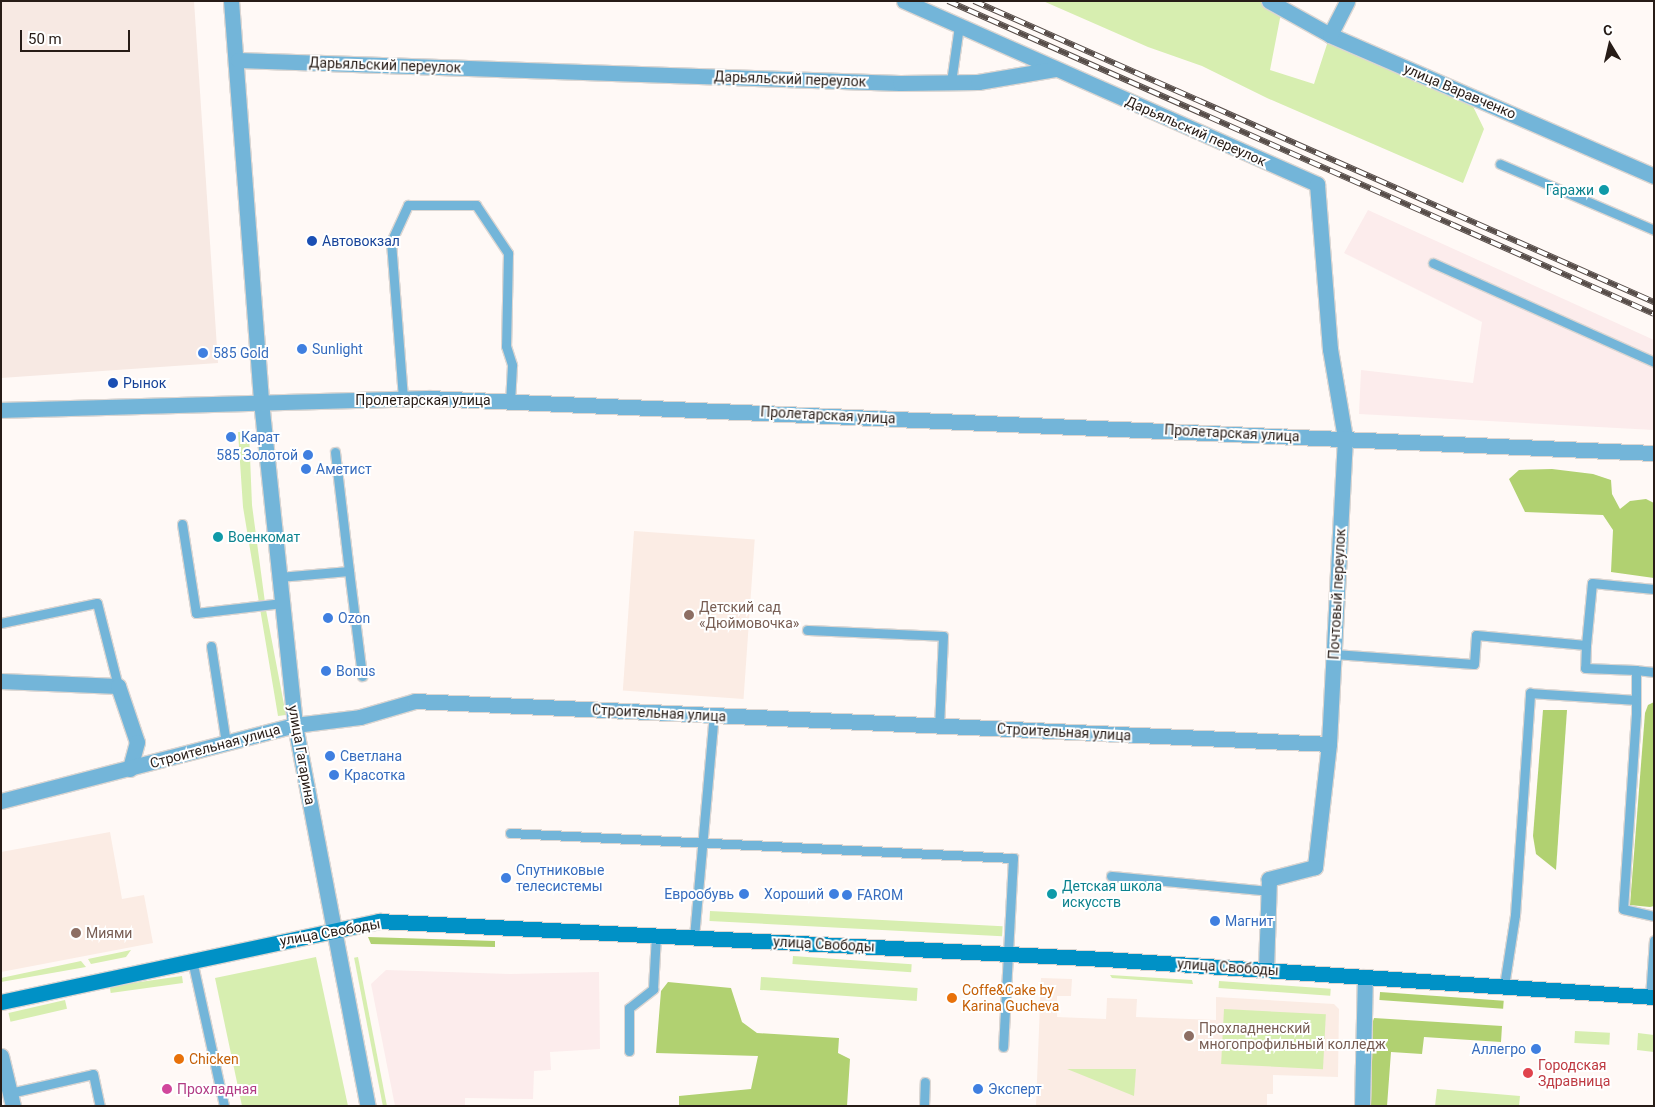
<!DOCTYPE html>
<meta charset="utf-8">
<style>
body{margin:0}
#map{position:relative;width:1655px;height:1107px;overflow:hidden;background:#fff9f6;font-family:Roboto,sans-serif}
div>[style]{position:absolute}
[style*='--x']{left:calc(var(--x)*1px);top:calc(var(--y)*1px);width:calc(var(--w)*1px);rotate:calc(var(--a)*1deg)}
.commercial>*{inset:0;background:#f7e9e3}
.industrial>*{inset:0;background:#fcecec}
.built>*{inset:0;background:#fbece4;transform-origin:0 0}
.green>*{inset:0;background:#d7eeb0;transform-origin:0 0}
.forest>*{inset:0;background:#b1d171;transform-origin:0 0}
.roads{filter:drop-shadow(1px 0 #dcd6d2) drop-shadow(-1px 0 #dcd6d2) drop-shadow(0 1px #dcd6d2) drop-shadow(0 -1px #dcd6d2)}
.service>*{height:9px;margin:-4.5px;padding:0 4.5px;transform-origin:4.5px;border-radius:4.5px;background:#73b5d9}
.minor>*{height:15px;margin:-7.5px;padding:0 7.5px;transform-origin:7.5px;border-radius:7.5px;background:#73b5d9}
.tertiary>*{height:15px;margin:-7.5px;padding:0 7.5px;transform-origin:7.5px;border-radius:7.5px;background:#73b5d9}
.secondary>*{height:15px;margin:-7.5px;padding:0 7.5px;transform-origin:7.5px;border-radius:7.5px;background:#0091c6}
.rail>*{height:5.5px;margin-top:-2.75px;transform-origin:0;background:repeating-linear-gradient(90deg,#fff 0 11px,#574d49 0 22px);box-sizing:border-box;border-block:1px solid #574d49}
.dots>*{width:14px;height:14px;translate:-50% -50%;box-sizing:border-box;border:2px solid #fff;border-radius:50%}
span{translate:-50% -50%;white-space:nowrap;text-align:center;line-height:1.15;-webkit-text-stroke:4px #fff;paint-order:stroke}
.street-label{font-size:14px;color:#271c17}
.culture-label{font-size:14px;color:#0d838f}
.right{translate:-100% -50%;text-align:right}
.left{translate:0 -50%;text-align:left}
.transit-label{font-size:14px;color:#164399}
.shop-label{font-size:14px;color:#366cbe}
.education-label{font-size:14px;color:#785e54}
.food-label{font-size:14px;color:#c56008}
.health-label{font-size:14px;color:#be3a42}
.hotel-label{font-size:14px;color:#b23c85}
.frame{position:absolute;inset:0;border:2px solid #271c17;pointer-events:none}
.north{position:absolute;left:1585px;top:20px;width:50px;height:50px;-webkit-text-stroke:4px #fff;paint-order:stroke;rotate:351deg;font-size:14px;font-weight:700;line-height:20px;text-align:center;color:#271c17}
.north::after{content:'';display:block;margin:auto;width:18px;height:22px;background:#271c17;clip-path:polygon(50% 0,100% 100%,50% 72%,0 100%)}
.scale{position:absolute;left:20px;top:30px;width:110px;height:22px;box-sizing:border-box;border:2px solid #271c17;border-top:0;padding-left:6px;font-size:15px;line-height:18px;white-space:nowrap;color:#271c17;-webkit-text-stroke:4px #fff;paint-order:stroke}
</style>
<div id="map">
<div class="commercial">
<i style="clip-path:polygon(1px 1px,194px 1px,218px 363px,1px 378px)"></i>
</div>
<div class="industrial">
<i style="clip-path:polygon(1368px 210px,1654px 340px,1654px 430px,1359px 414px,1361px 370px,1473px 383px,1482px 322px,1344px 253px)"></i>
<i style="clip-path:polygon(386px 970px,510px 974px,599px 972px,600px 1049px,550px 1052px,551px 1070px,534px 1071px,533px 1099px,465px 1098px,465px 1106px,395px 1106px,371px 984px)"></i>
</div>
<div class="built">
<i style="left:634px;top:531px;width:121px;height:160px;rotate:4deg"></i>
<i style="clip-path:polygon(110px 832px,122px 899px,144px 895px,153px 943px,1px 972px,1px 852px)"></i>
<i style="clip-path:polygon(1041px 978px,1072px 979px,1071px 996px,1057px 996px,1057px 1017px,1106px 1019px,1107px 998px,1137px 999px,1136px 1017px,1216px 1020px,1216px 997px,1334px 1004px,1339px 1009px,1338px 1077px,1273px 1075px,1273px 1094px,1267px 1094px,1267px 1106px,1036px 1106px)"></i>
</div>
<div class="green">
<i style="clip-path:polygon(1043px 1px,1268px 1px,1282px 8px,1270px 70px,1314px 84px,1330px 35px,1467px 94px,1484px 129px,1463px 183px,1267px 98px,1202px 66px,1148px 47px)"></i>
<i style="clip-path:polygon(238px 432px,249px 432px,252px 505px,266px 610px,286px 715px,278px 716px,243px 507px)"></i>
<i style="left:710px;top:911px;width:293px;height:10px;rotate:3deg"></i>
<i style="clip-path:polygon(131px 950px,126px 957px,91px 964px,88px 959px)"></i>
<i style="left:793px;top:956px;width:119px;height:8px;rotate:4deg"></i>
<i style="clip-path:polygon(316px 957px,348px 1106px,242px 1106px,215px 978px)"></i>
<i style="left:358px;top:957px;width:152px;height:4px;rotate:79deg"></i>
<i style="clip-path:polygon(81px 961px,86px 967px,1px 982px,1px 978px)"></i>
<i style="clip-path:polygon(1110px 975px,1192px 980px,1193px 984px,1112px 978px)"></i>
<i style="left:182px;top:976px;width:7px;height:73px;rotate:82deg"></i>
<i style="left:761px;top:977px;width:157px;height:13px;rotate:4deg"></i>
<i style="left:1219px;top:981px;width:112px;height:7px;rotate:4deg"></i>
<i style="left:65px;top:1000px;width:9px;height:58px;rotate:77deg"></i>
<i style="left:1224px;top:1009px;width:102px;height:55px;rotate:3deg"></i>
<i style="left:1575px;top:1031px;width:35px;height:12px;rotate:3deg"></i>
<i style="clip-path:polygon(1638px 1033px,1654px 1035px,1654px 1052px,1637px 1050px)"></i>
<i style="clip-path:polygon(1067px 1069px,1136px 1069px,1134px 1096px)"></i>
<i style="clip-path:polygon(1437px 1089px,1520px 1096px,1519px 1106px,1435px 1106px)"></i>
</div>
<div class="forest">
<i style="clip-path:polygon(1552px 469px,1593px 474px,1611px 480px,1612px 494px,1620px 509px,1630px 501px,1646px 499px,1654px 503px,1654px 578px,1611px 572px,1613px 530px,1603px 515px,1525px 512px,1509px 479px,1519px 470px)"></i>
<i style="clip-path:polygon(1654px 702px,1654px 906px,1650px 907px,1630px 905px,1645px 713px,1648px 705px)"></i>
<i style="clip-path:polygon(1543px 710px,1567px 710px,1556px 870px,1536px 854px,1533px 836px)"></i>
<i style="clip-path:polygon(368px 937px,495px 941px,495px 947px,371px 944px)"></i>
<i style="clip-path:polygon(668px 982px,731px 988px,742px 1022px,757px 1033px,839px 1038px,838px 1053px,850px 1059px,847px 1106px,679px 1106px,679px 1096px,751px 1089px,758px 1056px,656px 1053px,661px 991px)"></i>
<i style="left:1380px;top:992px;width:124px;height:8px;rotate:4deg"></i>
<i style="clip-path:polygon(1374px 1018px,1502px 1026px,1501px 1042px,1424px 1037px,1422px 1054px,1391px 1052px,1387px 1106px,1369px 1106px,1371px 1027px)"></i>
</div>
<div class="roads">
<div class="service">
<i style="--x:951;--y:82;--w:57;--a:-81.9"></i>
<i style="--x:1500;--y:164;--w:168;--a:23.2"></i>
<i style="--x:1433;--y:263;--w:242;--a:24.1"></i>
<i style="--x:403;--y:398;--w:156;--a:-94.4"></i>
<i style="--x:391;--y:242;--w:41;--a:-65.3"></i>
<i style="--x:408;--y:205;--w:68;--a:0"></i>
<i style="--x:476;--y:205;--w:58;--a:56.3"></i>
<i style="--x:508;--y:253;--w:93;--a:91.2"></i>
<i style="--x:506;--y:346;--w:20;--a:72"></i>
<i style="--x:512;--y:365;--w:35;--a:93"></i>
<i style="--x:335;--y:452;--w:120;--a:83.3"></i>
<i style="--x:182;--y:524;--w:90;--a:81.1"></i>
<i style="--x:196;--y:613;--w:87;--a:-6.6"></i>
<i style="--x:279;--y:577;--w:70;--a:-4.9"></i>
<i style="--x:349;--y:571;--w:106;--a:82.9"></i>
<i style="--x:1;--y:623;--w:98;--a:-11.8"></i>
<i style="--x:97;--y:603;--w:86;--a:75.8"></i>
<i style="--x:807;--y:630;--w:136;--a:2.5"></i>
<i style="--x:943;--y:636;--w:90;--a:92.5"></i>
<i style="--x:1586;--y:645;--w:62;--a:-84.5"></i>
<i style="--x:1592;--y:583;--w:62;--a:5.5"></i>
<i style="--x:211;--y:646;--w:98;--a:81.2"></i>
<i style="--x:1334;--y:654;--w:140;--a:4.1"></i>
<i style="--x:1474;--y:664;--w:29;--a:-86"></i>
<i style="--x:1476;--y:635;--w:110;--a:5.2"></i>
<i style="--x:1586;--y:645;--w:23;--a:92"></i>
<i style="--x:1585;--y:668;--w:51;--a:2.2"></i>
<i style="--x:1654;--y:672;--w:18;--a:-174"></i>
<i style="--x:1636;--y:670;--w:44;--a:90"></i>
<i style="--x:1636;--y:714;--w:195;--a:93.8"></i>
<i style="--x:1623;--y:909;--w:32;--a:13"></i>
<i style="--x:510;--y:833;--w:504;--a:2.85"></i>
<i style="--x:1013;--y:858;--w:189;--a:93"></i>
<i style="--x:1111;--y:876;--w:159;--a:5.4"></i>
<i style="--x:694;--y:937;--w:223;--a:-84.9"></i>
<i style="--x:192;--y:960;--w:149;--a:77.6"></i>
<i style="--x:1504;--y:986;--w:72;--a:-81.2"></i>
<i style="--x:1515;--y:915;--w:223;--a:-86.1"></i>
<i style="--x:1530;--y:693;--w:106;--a:3.8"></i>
<i style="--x:1650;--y:997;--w:57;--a:-86"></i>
<i style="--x:629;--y:1051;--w:43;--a:-90"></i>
<i style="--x:629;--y:1008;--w:31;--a:-38"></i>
<i style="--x:653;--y:989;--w:54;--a:-86.8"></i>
<i style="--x:10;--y:1093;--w:85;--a:-12.9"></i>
<i style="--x:93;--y:1074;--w:33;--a:78"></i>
<i style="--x:924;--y:1106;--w:24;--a:-88"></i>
</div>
<div class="minor">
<i style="--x:231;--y:1;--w:401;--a:85.7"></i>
<i style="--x:904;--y:1;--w:452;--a:23.9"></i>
<i style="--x:1317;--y:184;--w:166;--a:85.5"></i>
<i style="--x:1330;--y:349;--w:90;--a:80.4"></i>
<i style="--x:1345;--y:438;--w:306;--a:93"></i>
<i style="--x:1329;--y:744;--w:124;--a:96.5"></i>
<i style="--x:1315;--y:867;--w:48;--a:165.4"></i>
<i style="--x:1269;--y:879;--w:90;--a:91.9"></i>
<i style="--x:1269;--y:1;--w:70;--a:29.1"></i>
<i style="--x:1330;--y:35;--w:353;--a:23.5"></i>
<i style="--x:1330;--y:35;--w:38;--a:-63"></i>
<i style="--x:238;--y:60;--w:662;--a:1.99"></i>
<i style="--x:900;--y:83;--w:78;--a:-0.7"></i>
<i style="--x:978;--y:82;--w:78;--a:-9.6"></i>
<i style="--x:1;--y:681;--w:117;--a:2.4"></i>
<i style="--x:118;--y:686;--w:59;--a:71.3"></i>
<i style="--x:137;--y:742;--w:28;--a:105"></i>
<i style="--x:1;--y:801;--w:304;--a:-14.5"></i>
<i style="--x:295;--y:725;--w:65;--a:-7"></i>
<i style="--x:360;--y:717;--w:57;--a:-16.2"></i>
<i style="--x:415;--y:701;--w:915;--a:2.69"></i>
<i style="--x:1;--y:1056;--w:51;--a:76.5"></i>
<i style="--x:1362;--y:1106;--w:129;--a:-88.7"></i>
</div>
<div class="tertiary">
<i style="--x:261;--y:401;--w:326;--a:84"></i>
<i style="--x:295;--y:725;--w:388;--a:79.2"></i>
<i style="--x:1;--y:410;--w:427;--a:-1.6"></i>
<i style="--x:428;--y:398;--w:1227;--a:2.57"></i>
</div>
<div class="secondary">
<i style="--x:1;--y:1002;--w:387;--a:-12.1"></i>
<i style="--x:379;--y:921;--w:727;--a:3"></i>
<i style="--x:1105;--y:959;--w:550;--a:3.96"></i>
</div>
</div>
<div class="rail">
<i style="--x:948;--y:1;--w:772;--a:23.91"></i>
<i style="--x:974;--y:1;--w:744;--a:23.88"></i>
</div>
<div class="dots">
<i style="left:1604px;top:190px;background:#0f9aa8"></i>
<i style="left:312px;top:241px;background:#1a4fb4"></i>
<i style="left:302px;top:349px;background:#3f7fe0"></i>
<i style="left:203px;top:353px;background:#3f7fe0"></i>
<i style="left:113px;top:383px;background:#1a4fb4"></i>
<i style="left:231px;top:437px;background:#3f7fe0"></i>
<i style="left:308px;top:455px;background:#3f7fe0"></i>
<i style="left:306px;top:469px;background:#3f7fe0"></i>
<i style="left:218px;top:537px;background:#0f9aa8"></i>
<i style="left:689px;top:615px;background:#8d6e63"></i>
<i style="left:328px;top:618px;background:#3f7fe0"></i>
<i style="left:326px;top:671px;background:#3f7fe0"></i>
<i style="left:330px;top:756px;background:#3f7fe0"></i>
<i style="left:334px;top:775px;background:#3f7fe0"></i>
<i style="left:506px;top:878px;background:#3f7fe0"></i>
<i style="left:744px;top:894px;background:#3f7fe0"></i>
<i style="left:834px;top:894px;background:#3f7fe0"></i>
<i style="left:1052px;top:894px;background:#0f9aa8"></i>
<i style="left:847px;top:895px;background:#3f7fe0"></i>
<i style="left:1215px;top:921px;background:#3f7fe0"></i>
<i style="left:76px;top:933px;background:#8d6e63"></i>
<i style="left:952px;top:998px;background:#e8710a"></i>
<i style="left:1189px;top:1036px;background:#8d6e63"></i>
<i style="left:1536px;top:1049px;background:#3f7fe0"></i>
<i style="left:179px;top:1059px;background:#e8710a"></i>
<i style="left:1528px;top:1073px;background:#e0444e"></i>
<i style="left:167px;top:1089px;background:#d1479c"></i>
<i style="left:978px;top:1089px;background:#3f7fe0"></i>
</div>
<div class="street-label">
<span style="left:385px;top:65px;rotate:2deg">Дарьяльский переулок</span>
<span style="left:790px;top:79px;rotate:2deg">Дарьяльский переулок</span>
<span style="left:1460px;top:91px;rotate:23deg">улица Варавченко</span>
<span style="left:1196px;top:131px;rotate:24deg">Дарьяльский переулок</span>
<span style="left:423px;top:400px">Пролетарская улица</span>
<span style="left:828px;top:415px;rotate:3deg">Пролетарская улица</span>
<span style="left:1232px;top:433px;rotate:3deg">Пролетарская улица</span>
<span style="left:1337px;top:594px;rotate:-87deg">Почтовый переулок</span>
<span style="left:659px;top:713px;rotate:3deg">Строительная улица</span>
<span style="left:1064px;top:732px;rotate:3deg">Строительная улица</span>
<span style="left:215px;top:746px;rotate:-15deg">Строительная улица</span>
<span style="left:302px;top:755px;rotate:80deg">улица Гагарина</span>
<span style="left:330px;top:932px;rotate:-10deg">улица Свободы</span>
<span style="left:824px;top:944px;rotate:3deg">улица Свободы</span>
<span style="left:1228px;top:967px;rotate:4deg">улица Свободы</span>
</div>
<div class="culture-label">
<span class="right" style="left:1594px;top:190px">Гаражи</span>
<span class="left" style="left:228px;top:537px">Военкомат</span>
<span class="left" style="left:1062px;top:894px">Детская школа<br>искусств</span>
</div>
<div class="transit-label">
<span class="left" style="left:322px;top:241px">Автовокзал</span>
<span class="left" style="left:123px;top:383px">Рынок</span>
</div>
<div class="shop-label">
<span class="left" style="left:312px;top:349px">Sunlight</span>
<span class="left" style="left:213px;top:353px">585 Gold</span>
<span class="left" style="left:241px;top:437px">Карат</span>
<span class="right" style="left:298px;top:455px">585 Золотой</span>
<span class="left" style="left:316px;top:469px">Аметист</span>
<span class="left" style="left:338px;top:618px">Ozon</span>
<span class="left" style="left:336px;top:671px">Bonus</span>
<span class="left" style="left:340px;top:756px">Светлана</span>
<span class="left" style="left:344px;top:775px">Красотка</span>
<span class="left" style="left:516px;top:878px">Спутниковые<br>телесистемы</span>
<span class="right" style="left:734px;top:894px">Еврообувь</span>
<span class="right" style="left:824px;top:894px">Хороший</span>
<span class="left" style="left:857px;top:895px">FAROM</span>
<span class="left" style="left:1225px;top:921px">Магнит</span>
<span class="right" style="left:1526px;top:1049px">Аллегро</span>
<span class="left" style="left:988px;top:1089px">Эксперт</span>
</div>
<div class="education-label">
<span class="left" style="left:699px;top:615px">Детский сад<br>«Дюймовочка»</span>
<span class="left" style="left:86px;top:933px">Миями</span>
<span class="left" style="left:1199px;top:1036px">Прохладненский<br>многопрофильный колледж</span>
</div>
<div class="food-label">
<span class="left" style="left:962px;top:998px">Coffe&amp;Cake by<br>Karina Gucheva</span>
<span class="left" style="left:189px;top:1059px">Chicken</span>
</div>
<div class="health-label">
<span class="left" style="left:1538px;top:1073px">Городская<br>Здравница</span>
</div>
<div class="hotel-label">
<span class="left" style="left:177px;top:1089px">Прохладная</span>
</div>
<div class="frame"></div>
<div class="north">С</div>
<div class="scale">50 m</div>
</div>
